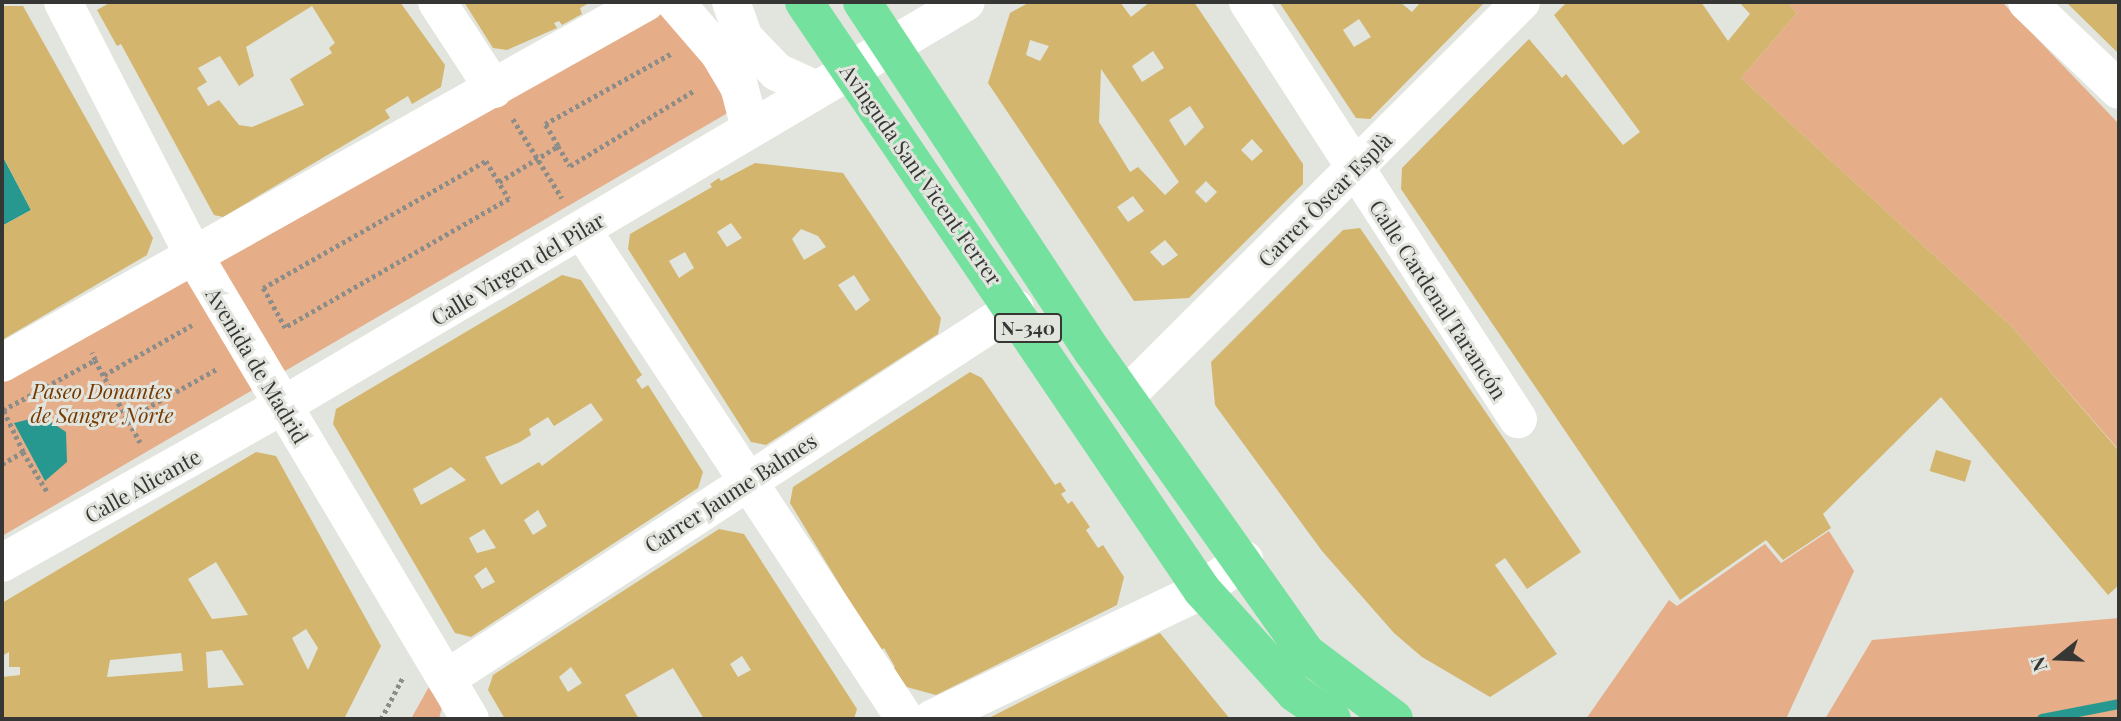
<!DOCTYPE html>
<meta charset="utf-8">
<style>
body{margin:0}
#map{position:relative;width:2121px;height:721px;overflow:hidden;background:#e2e4de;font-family:"Playfair Display",serif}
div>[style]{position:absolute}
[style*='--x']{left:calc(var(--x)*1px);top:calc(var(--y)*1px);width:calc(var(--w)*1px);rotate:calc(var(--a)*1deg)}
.green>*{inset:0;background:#e5ad88}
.water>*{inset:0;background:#269890}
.stream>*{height:10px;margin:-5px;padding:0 5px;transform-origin:5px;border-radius:5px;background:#269890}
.building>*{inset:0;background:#d3b56d;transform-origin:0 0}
.path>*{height:4.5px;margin-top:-2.25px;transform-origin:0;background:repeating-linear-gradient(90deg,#8c8d89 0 3.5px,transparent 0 7px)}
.minor>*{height:38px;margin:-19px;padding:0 19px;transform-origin:19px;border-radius:19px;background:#fff}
.highway>*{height:38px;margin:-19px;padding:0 19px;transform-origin:19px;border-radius:19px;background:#75e19e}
span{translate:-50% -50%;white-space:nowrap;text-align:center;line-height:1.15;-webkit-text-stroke:6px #e2e4de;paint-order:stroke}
.shield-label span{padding:2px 5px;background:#e2e4de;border:2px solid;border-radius:5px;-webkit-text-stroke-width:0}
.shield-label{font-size:19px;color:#363734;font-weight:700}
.street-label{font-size:21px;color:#363734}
.park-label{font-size:21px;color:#753a02;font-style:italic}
.frame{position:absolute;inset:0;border:4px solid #363734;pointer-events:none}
.north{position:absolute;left:2023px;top:623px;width:70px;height:70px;-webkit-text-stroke:5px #e2e4de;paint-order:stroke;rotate:252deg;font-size:19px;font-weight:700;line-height:28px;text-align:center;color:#363734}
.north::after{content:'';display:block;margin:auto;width:24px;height:32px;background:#363734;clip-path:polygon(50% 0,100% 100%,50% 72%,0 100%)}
</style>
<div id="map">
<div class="green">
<i style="clip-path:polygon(668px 2px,731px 111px,2px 536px,2px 382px)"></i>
<i style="clip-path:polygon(1787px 2px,2002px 2px,2119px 124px,2118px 449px,2011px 326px,1741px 78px,1797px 13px)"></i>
<i style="clip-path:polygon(1829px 531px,1854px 571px,1786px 719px,1586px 719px,1669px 600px,1677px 606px,1765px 544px,1781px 563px)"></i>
<i style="clip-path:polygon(2119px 618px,2119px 719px,1825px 719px,1872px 640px)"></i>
<i style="clip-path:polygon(431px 683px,442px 707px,439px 719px,411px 719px)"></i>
</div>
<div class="water">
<i style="clip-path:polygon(2px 155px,31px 210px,2px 226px)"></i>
<i style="clip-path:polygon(42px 416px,66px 432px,67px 462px,45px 481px,14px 423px)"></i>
</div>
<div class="stream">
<i style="--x:2042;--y:719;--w:78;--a:-11"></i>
</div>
<div class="building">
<i style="clip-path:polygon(evenodd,111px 2px,400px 2px,445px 65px,441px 87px,412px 104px,408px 96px,385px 110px,390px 118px,223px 217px,214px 215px,121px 44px,117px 46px,97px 10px,111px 2px,312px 6px,335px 43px,329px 48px,332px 53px,290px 79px,304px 105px,252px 127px,239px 125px,219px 100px,208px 106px,197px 88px,207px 82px,198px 68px,220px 56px,239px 86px,254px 76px,246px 47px,312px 6px)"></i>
<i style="clip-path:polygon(464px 2px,591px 2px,580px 8px,582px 14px,562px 25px,559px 21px,554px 23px,557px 28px,507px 50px,493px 48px)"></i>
<i style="clip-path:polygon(evenodd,1030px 2px,1120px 2px,1131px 17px,1150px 2px,1194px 2px,1303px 164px,1303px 184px,1189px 298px,1134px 301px,988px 83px,1010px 13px,1030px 2px,1030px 40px,1049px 46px,1040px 61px,1026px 55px,1030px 40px,1030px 2px,1153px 51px,1164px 68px,1142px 82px,1132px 66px,1153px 51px,1030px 2px,1101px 69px,1179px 182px,1165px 195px,1138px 167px,1130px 172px,1099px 122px,1101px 69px,1030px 2px,1190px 106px,1204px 127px,1185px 146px,1169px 120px,1190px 106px,1030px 2px,1252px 139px,1263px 151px,1252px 161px,1241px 150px,1252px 139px,1030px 2px,1206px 181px,1217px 192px,1206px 203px,1195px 192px,1206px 181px,1030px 2px,1133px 196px,1144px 211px,1128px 222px,1117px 207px,1133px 196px,1030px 2px,1165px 240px,1178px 255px,1163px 266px,1150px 252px,1165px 240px)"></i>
<i style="clip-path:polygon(evenodd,1279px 2px,1400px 2px,1412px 12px,1421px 2px,1485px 2px,1370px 119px,1356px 118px,1279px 2px,1359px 19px,1371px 37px,1354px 47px,1343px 30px,1359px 19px)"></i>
<i style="clip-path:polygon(1567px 2px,1701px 2px,1728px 41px,1750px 14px,1739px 2px,1787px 2px,1797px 13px,1741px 78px,2011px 326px,2119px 451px,2119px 585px,2108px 595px,1941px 397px,1823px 514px,1831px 528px,1783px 560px,1766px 540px,1680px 600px,1401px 189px,1402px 168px,1529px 39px,1562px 78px,1566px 74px,1623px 145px,1640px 132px,1554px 15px)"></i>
<i style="clip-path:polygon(2066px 2px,2119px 2px,2119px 54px)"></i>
<i style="clip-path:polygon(4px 6px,23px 6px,153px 238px,147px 255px,2px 340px,2px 226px,31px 210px,2px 155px)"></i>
<i style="clip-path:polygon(evenodd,755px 163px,843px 173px,941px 318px,938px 334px,766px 445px,751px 442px,628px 249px,630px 234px,712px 187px,710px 184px,719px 178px,721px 181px,755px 163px,731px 223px,742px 238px,727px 247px,717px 232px,731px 223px,755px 163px,801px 229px,818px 236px,826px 247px,804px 260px,792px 239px,801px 229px,755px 163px,685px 252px,694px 268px,679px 278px,669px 261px,685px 252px,755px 163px,854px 275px,870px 300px,856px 311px,838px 285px,854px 275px)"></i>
<i style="clip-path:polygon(1360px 228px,1581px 552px,1527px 589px,1505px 558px,1495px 565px,1557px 654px,1490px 697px,1422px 657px,1394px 633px,1322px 551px,1215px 405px,1211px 362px,1343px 230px)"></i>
<i style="clip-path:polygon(evenodd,562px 275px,581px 280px,642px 375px,636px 380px,642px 389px,648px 385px,703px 472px,698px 488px,471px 637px,455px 633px,333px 424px,336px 409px,562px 275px,591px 403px,603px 420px,542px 466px,539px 462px,501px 485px,485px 457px,520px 442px,531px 435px,529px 429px,548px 417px,554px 426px,591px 403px,562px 275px,451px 467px,466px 480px,421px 505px,413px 489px,451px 467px,562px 275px,538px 510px,547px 526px,533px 535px,524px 520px,538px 510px,562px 275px,484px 529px,496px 548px,477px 553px,469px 538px,484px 529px,562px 275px,486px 567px,495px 582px,482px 589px,474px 576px,486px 567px)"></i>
<i style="clip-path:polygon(970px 372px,982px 378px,1055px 485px,1060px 482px,1066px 491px,1061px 494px,1068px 504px,1072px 501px,1090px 527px,1086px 530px,1098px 548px,1103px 545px,1124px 577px,1117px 605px,936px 695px,903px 686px,892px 669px,895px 667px,884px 648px,880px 651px,790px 503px,793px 487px)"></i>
<i style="left:1936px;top:450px;width:37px;height:22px;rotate:17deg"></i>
<i style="clip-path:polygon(evenodd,256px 452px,276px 456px,381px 646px,344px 719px,2px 719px,2px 677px,20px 675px,20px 667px,9px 667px,9px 652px,2px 656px,2px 603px,256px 452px,216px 562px,248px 615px,212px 619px,188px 579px,216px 562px,256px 452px,306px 629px,318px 648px,308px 670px,292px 638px,306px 629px,256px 452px,222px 650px,244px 685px,208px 688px,206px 652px,222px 650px,256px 452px,181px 653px,183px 671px,107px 677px,110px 660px,181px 653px)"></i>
<i style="clip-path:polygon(evenodd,719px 529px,744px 534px,857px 709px,854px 719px,704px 719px,673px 668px,625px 695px,639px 719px,505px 719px,488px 690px,493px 675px,719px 529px,742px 656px,751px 670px,738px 677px,730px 664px,742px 656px,719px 529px,571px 667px,582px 683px,568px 692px,559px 677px,571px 667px)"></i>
<i style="clip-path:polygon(1160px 633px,1230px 719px,987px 719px,1064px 680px)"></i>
</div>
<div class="path">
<i style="--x:513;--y:119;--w:93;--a:58.2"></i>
<i style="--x:558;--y:146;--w:26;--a:-121"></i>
<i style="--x:545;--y:124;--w:145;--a:-29.2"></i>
<i style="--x:486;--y:161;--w:44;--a:58.8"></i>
<i style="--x:509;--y:199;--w:258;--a:150.1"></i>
<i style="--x:285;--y:328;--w:46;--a:-118.8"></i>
<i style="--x:263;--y:288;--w:257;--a:-29.7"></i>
<i style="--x:499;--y:182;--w:69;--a:-31.4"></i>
<i style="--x:558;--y:146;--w:23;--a:59"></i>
<i style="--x:570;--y:166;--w:146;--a:-31.3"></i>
<i style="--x:95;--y:360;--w:94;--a:61.2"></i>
<i style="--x:104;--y:375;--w:101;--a:-29.6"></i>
<i style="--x:127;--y:419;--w:103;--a:-29.1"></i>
<i style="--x:23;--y:452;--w:48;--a:58.6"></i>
<i style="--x:2;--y:464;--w:24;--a:-30"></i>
<i style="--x:23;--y:452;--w:47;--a:-115.5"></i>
<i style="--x:3;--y:410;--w:105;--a:-28.5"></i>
<i style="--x:95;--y:360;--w:8;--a:-113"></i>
<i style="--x:381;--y:719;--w:47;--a:-62.4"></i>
</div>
<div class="minor">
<i style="--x:63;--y:2;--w:284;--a:62.7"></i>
<i style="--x:193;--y:254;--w:541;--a:59.22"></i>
<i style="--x:437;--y:2;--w:104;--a:56.8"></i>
<i style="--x:675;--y:2;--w:67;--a:49.2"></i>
<i style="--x:719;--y:53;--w:39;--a:59"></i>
<i style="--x:739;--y:86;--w:43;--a:75.3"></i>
<i style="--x:731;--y:2;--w:38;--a:70"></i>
<i style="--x:744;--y:38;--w:47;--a:45.9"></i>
<i style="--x:777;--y:72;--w:41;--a:24.7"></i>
<i style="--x:1248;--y:2;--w:497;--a:57.1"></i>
<i style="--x:2027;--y:2;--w:127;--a:43.7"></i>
<i style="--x:582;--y:230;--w:586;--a:56.55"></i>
<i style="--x:2;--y:363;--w:738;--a:-29.27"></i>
<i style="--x:1126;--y:396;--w:558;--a:-44.93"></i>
<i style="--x:2;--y:563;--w:321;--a:-29.3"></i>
<i style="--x:282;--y:406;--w:794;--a:-30.57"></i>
<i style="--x:446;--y:679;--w:679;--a:-33.11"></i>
<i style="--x:932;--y:719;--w:299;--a:-25.5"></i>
<i style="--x:1202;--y:590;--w:52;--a:-35.5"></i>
</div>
<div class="highway">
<i style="--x:804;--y:2;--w:710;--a:55.91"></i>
<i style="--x:1202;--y:590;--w:139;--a:47.9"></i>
<i style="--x:1295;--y:693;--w:45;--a:35.1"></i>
<i style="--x:862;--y:2;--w:419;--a:56.6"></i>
<i style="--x:1093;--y:352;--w:369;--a:54.7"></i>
<i style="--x:1306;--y:653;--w:110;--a:36.9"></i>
</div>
<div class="shield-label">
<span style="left:1028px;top:328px">N-340</span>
</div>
<div class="street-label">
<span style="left:922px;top:174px;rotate:55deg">Avinguda Sant Vicent Ferrer</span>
<span style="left:1324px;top:199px;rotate:-45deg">Carrer Òscar Esplà</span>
<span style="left:517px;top:268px;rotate:-31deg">Calle Virgen del Pilar</span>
<span style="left:1439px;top:299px;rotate:57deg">Calle Cardenal Tarancón</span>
<span style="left:258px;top:365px;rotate:59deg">Avenida de Madrid</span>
<span style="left:142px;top:485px;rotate:-29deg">Calle Alicante</span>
<span style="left:730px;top:492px;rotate:-33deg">Carrer Jaume Balmes</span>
</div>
<div class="park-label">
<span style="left:102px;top:402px">Paseo Donantes<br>de Sangre Norte</span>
</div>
<div class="frame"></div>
<div class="north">N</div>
</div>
